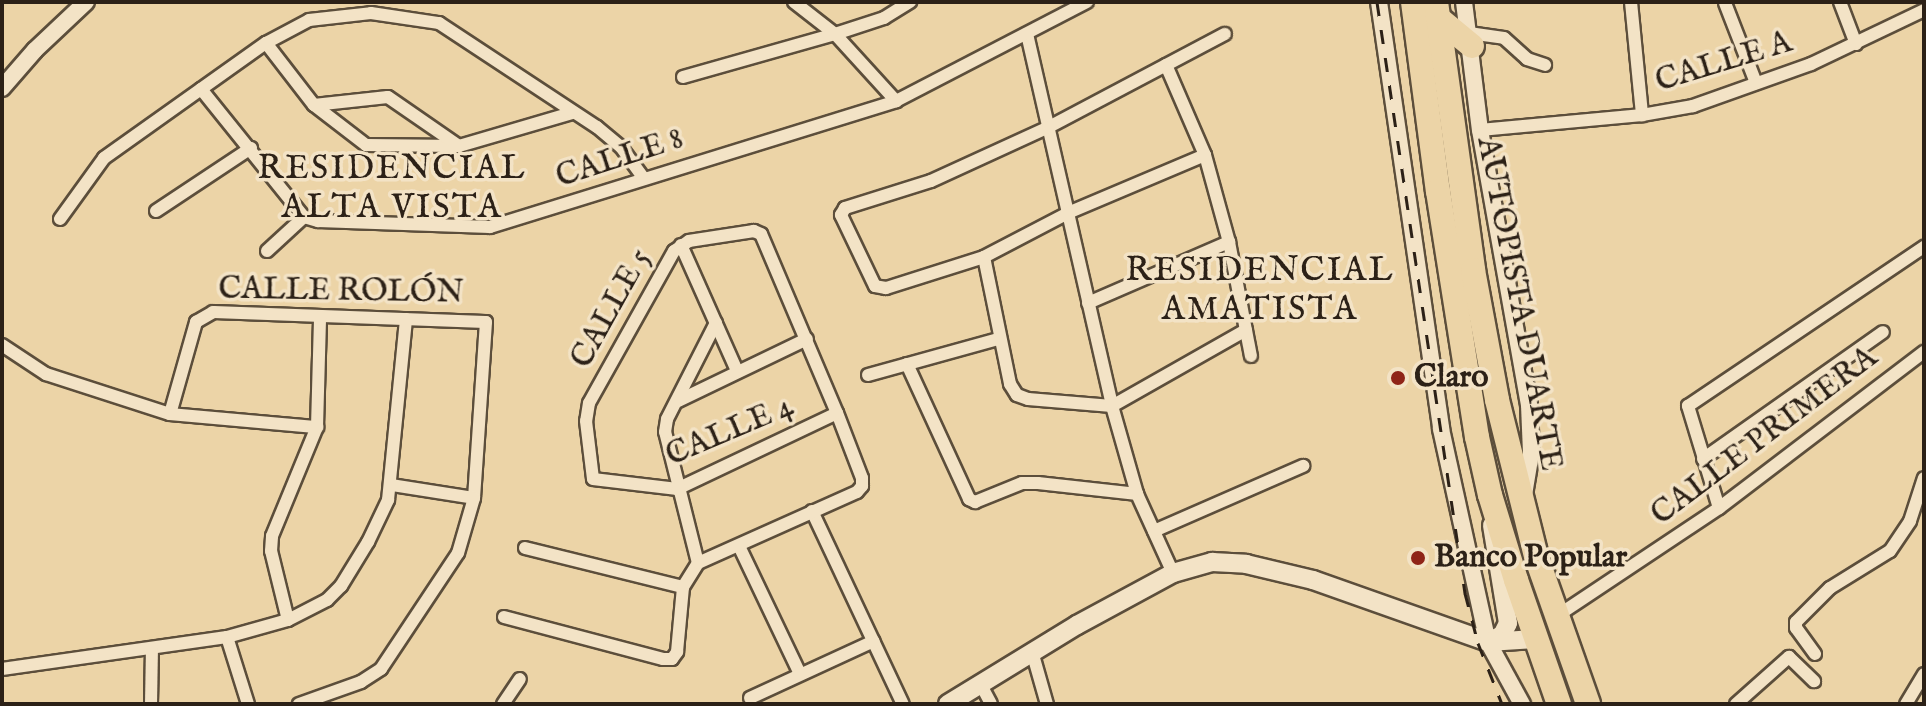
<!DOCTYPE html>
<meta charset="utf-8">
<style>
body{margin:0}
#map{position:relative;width:1926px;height:706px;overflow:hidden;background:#ecd4a7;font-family:"IM FELL English",serif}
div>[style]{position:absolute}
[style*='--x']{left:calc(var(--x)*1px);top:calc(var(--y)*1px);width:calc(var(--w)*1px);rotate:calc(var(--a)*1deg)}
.roads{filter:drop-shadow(2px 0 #5c4e3b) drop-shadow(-2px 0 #5c4e3b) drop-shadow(0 2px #5c4e3b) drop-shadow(0 -2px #5c4e3b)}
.minor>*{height:12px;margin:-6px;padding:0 6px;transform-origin:6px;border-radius:6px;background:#f3e3c6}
.tertiary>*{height:16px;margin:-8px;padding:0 8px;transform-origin:8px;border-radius:8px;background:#f3e3c6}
.secondary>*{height:18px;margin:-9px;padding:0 9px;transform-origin:9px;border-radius:9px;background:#f3e3c6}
.motorway>*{height:24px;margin:-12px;padding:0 12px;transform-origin:12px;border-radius:12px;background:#ecd4a7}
.rail>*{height:3px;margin-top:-1.5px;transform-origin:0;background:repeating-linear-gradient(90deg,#2c2117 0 14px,transparent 0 28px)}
.dots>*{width:22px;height:22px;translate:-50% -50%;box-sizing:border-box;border:4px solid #f3e3c6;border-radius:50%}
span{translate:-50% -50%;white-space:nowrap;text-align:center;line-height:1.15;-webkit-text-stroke:7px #f3e3c6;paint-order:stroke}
.street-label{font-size:32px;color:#2c2117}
.poi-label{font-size:32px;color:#2c2117;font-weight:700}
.left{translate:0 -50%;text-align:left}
.neighbourhood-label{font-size:34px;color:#2c2117;letter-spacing:2px}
.frame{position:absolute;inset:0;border:4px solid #2c2117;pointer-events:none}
</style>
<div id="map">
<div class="roads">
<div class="minor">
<i style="--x:794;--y:2;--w:52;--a:38"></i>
<i style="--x:835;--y:34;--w:91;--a:47.7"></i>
<i style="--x:1631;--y:2;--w:114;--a:84.4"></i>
<i style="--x:1840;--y:2;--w:45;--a:69.1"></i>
<i style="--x:1725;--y:3;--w:86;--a:68.8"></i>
<i style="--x:1469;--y:33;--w:35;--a:8"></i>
<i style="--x:1504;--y:38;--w:31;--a:42"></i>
<i style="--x:1527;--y:59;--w:19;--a:18"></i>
<i style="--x:1027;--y:34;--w:382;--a:77.1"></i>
<i style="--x:1112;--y:406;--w:91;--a:74.1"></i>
<i style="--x:1137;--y:494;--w:87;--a:65.5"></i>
<i style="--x:266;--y:43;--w:78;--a:52.3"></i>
<i style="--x:314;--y:105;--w:66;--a:37.6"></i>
<i style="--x:366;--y:145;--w:93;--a:0.6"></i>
<i style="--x:459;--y:146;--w:118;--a:-16.3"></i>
<i style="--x:1166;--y:65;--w:98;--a:66.6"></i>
<i style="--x:1205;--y:155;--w:90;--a:74.6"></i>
<i style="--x:1229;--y:242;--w:116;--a:79.1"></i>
<i style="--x:683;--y:77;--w:158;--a:-15.8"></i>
<i style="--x:835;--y:34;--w:52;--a:-18.1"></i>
<i style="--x:884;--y:18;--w:31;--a:-32"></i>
<i style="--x:201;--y:89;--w:164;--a:51.2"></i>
<i style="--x:304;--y:217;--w:15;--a:16"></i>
<i style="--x:318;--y:221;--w:172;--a:2"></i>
<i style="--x:490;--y:227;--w:425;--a:-17.2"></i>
<i style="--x:896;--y:101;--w:215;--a:-27.4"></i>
<i style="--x:314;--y:105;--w:74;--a:-6.2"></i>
<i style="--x:388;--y:97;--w:86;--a:34.6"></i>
<i style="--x:1480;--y:130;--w:163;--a:-5.3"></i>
<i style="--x:1642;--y:115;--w:52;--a:-10"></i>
<i style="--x:1693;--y:106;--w:125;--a:-19.6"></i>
<i style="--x:1811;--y:64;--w:125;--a:-25.5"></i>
<i style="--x:1205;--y:155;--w:147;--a:157.1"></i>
<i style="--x:1070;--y:212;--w:97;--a:152.4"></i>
<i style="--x:984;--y:257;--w:103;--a:162.4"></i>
<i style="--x:886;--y:288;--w:11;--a:-170"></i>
<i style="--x:875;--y:286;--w:79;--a:-115.6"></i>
<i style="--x:841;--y:215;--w:8;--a:-60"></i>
<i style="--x:845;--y:208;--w:90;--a:-17.4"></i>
<i style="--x:931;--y:181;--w:130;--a:-24.6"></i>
<i style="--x:1049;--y:127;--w:199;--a:-27.9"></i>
<i style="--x:156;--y:211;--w:114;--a:-33.6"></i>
<i style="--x:60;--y:219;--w:75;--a:-54.2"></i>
<i style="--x:104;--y:158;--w:199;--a:-35.4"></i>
<i style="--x:266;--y:43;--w:49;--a:-28.1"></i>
<i style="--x:309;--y:20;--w:62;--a:-6.4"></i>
<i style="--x:371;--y:13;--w:69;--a:8.4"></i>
<i style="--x:439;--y:23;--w:189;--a:33.4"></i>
<i style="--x:597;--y:127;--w:31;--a:40"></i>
<i style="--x:621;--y:147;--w:39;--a:54"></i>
<i style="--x:681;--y:245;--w:138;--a:66"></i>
<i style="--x:267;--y:251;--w:50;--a:-42.6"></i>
<i style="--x:984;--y:257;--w:130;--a:78.4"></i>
<i style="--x:1010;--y:384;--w:13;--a:58"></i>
<i style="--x:1017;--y:395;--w:12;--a:20"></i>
<i style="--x:1028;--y:399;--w:84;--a:4.8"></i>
<i style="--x:1112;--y:406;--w:154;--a:-29.6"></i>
<i style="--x:1088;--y:303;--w:154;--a:-23.4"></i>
<i style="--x:2;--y:345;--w:53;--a:33.4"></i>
<i style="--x:46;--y:374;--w:130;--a:17.9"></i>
<i style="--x:170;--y:414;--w:148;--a:5.1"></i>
<i style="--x:907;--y:364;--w:149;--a:65.3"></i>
<i style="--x:969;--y:499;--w:7;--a:27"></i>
<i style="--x:975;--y:502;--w:51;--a:-22"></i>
<i style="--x:1022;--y:483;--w:16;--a:0"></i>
<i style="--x:1038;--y:483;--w:100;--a:6.3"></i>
<i style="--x:868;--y:375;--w:135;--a:-15.5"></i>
<i style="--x:678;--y:401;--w:143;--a:-25.7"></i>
<i style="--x:170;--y:414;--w:96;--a:-74.2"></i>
<i style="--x:196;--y:322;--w:20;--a:-30"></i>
<i style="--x:213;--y:312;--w:273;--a:2.1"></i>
<i style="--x:486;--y:322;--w:176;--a:93.9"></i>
<i style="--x:474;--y:498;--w:57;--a:106.2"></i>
<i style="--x:458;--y:553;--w:139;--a:123.6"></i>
<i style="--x:381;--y:669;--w:24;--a:147"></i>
<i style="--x:361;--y:682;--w:66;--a:160.5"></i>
<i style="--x:1703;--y:459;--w:220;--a:-35.2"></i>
<i style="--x:392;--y:485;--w:83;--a:9"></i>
<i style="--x:1719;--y:508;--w:107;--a:-106.9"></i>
<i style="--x:1688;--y:406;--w:285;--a:-34"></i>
<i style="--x:812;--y:511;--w:213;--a:64.8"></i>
<i style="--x:1154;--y:531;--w:163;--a:-23.6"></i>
<i style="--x:739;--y:546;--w:142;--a:64.5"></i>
<i style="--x:525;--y:548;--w:163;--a:13.9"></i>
<i style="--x:698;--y:563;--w:174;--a:-24.1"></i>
<i style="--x:857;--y:492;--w:8;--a:-50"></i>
<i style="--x:862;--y:486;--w:8;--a:-90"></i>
<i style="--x:862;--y:478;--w:70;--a:-111"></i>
<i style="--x:837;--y:413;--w:194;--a:-113"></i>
<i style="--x:761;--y:234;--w:8;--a:-157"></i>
<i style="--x:754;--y:231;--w:66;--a:171.3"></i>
<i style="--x:689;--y:241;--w:18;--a:146"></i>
<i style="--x:674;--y:251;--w:174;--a:119.2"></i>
<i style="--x:589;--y:403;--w:18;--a:99"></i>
<i style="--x:586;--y:421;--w:58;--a:83.1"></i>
<i style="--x:593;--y:479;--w:85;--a:6.8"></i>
<i style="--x:677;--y:489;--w:177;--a:-25.4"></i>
<i style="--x:1557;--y:616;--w:195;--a:-33.7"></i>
<i style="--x:1719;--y:508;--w:258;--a:-37.3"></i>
<i style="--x:504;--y:617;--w:164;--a:14.8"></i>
<i style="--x:663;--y:659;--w:9;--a:0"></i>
<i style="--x:672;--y:659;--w:9;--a:-54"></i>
<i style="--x:677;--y:652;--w:65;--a:-84.7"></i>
<i style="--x:683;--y:587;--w:28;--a:-58"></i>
<i style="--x:698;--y:563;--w:135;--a:-104.1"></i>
<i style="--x:665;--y:432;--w:13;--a:-81"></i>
<i style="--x:667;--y:419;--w:108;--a:-63"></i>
<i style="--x:288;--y:620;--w:71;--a:-103.8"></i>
<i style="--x:271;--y:551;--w:15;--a:-86"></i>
<i style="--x:272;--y:536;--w:118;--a:-67.6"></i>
<i style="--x:317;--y:427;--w:110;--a:-88.4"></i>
<i style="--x:227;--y:637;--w:70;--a:72.6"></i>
<i style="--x:1815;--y:654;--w:32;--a:-126"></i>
<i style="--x:1796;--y:628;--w:6;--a:-90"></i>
<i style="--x:1796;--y:622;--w:48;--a:-45"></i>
<i style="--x:1830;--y:588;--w:70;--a:-31.7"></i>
<i style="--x:1890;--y:551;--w:36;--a:-56"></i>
<i style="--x:1910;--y:521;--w:45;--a:-72"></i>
<i style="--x:1033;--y:655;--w:51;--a:74.1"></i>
<i style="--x:2;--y:669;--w:227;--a:-8.1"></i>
<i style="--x:227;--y:637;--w:63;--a:-15.6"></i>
<i style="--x:288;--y:620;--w:44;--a:-27.1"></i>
<i style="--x:327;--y:600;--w:20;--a:-45"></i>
<i style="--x:341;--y:586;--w:52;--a:-58.5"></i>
<i style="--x:368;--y:542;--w:47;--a:-64.5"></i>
<i style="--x:388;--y:500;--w:182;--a:-84.3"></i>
<i style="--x:981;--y:685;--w:21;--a:62"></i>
<i style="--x:750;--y:698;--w:136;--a:-24.7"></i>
<i style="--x:151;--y:704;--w:55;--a:-89"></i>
<i style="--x:503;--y:704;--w:30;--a:-56"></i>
<i style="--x:1736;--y:704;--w:71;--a:-41.6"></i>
<i style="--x:1789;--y:657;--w:35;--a:44"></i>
<i style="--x:1906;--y:704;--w:35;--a:-59"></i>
</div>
<div class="tertiary">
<i style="--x:1379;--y:2;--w:431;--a:81.7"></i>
<i style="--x:1441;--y:429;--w:218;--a:77.6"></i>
<i style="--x:1488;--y:642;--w:71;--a:61.3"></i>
<i style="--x:1464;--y:2;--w:129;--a:82.9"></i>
<i style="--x:1480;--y:130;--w:279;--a:79.9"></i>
<i style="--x:1529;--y:405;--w:48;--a:87.6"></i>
<i style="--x:1531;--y:453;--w:43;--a:99.5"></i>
<i style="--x:2;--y:88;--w:50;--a:-49"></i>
<i style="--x:35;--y:50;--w:70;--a:-43.3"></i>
</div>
<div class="secondary">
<i style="--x:1488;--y:642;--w:16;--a:-27"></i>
<i style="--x:1502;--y:635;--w:13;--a:-63"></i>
<i style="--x:1508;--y:623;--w:99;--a:-99.3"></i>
<i style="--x:948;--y:704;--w:151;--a:-31.5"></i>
<i style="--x:1077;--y:625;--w:109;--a:-28.4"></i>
<i style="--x:1173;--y:573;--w:41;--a:-15.8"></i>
<i style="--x:1212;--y:562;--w:34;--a:3"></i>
<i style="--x:1246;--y:564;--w:69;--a:13.4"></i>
<i style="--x:1313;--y:580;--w:186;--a:19.5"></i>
<i style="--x:1488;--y:642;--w:47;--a:-3.7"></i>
</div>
<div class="motorway">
<i style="--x:1413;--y:2;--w:191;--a:82.5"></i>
<i style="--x:1438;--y:191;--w:249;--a:81"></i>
<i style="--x:1477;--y:437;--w:59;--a:77.4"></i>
<i style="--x:1490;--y:495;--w:89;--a:73"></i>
<i style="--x:1516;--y:580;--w:131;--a:70.9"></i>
<i style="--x:1436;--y:2;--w:271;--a:82.1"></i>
<i style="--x:1473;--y:270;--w:132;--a:79.5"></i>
<i style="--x:1497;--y:400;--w:161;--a:76"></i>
<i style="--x:1536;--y:556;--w:157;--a:70.6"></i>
<i style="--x:1438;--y:18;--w:44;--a:39.5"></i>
</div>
</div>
<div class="rail">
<i style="--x:1377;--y:2;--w:598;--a:81.53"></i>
<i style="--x:1465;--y:593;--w:52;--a:75.4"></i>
<i style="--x:1478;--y:643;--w:66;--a:68.5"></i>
</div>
<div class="dots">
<i style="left:1398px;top:378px;background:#8f2418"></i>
<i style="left:1418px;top:558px;background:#8f2418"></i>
</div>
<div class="street-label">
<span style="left:1724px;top:63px;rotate:-17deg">CALLE A</span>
<span style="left:620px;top:159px;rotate:-18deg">CALLE 8</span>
<span style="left:341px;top:292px;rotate:1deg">CALLE ROLÓN</span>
<span style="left:1518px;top:304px;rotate:79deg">AUTOPISTA DUARTE</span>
<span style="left:612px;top:309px;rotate:-61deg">CALLE 5</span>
<span style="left:730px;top:432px;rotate:-23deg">CALLE 4</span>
<span style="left:1765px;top:437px;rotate:-37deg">CALLE PRIMERA</span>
</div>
<div class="poi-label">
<span class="left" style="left:1414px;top:378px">Claro</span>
<span class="left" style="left:1434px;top:558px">Banco Popular</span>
</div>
<div class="neighbourhood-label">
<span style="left:392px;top:188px">RESIDENCIAL<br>ALTA VISTA</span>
<span style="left:1260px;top:290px">RESIDENCIAL<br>AMATISTA</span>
</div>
<div class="frame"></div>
</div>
